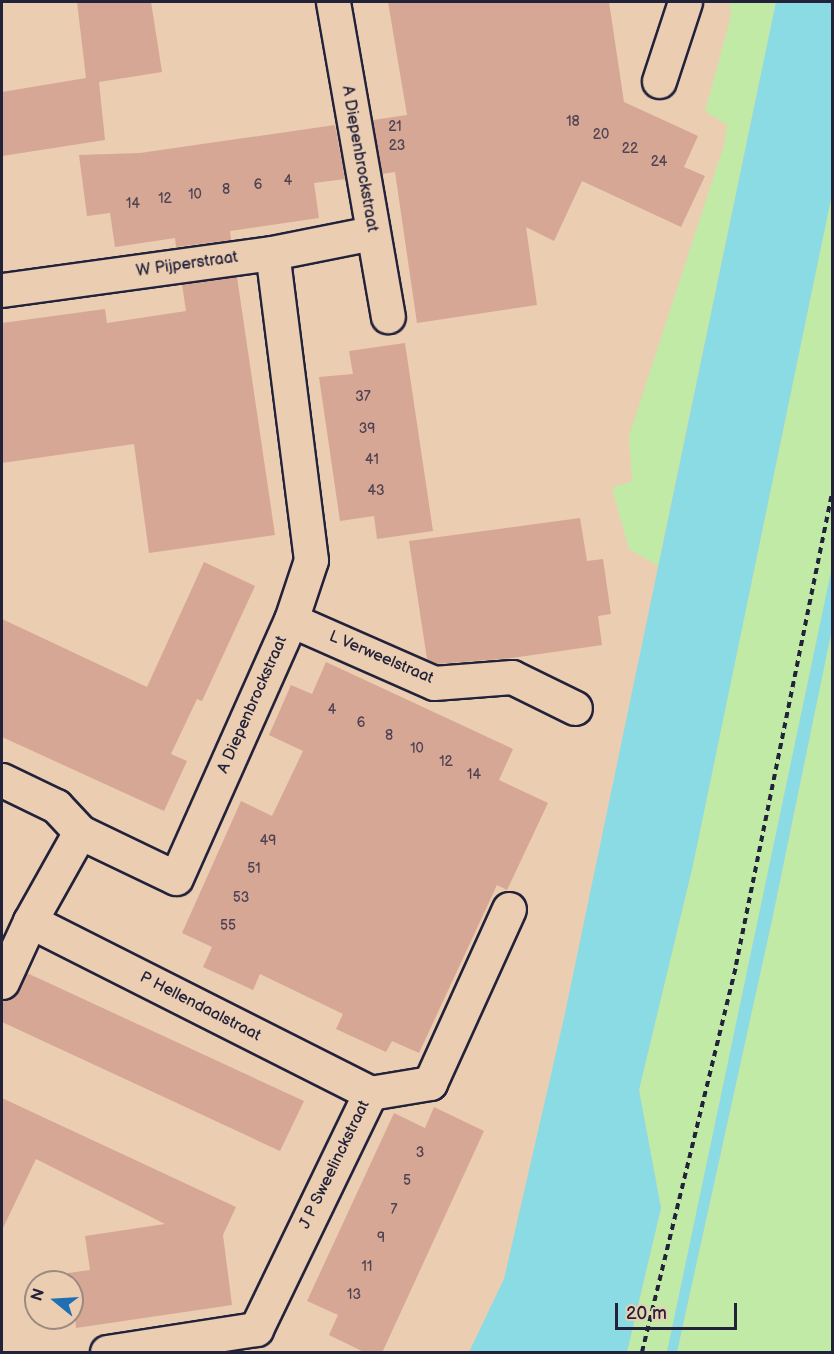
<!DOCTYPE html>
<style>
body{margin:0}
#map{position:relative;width:834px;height:1354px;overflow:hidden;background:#ebcdb2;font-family:"Balsamiq Sans",sans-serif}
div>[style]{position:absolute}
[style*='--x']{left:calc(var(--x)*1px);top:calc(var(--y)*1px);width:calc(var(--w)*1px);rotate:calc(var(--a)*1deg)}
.green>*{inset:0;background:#c1eaa7}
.water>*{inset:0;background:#8adbe3}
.building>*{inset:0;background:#d6a795}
.path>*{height:4px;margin-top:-2px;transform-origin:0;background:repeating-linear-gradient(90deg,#22223b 0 6px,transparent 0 10.5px)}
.roads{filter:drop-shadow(2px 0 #22223b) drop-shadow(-2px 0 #22223b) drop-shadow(0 2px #22223b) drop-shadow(0 -2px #22223b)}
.minor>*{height:33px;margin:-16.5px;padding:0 16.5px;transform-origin:16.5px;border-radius:16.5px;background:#ebcdb2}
span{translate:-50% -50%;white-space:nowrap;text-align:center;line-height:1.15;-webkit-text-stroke:6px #ebcdb2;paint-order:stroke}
.number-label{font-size:14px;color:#4f4352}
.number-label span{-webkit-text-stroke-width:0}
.street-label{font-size:16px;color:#22223b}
.frame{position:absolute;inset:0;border:3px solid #22223b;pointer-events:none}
.north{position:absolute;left:24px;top:1270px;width:60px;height:60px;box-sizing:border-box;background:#ebcdb2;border:2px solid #9b8982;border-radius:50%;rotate:288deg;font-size:16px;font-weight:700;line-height:24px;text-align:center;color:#22223b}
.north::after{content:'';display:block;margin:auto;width:21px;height:27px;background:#1f6fb2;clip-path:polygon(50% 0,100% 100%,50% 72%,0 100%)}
.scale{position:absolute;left:615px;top:1303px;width:122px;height:27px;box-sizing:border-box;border:3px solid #22223b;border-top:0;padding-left:8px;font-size:18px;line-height:21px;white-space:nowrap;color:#22223b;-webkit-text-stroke:4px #ebcdb2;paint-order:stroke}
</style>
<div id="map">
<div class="green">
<i style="clip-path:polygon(730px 2px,776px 2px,658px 566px,629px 549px,612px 488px,632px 481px,629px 436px,724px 145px,727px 125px,705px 111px,731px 16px)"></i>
<i style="clip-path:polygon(832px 194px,832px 567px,667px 1352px,627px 1352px,661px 1208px,639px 1090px,693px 865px)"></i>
<i style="clip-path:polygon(832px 629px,832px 1352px,677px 1352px,772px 920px)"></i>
</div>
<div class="water">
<i style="clip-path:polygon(776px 2px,832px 2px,832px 194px,693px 865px,639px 1090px,661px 1208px,627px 1352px,469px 1352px,504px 1279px,564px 1018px)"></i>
<i style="clip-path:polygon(832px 567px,832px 629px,772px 920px,677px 1352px,667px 1352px)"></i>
</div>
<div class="building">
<i style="clip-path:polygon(77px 2px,151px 2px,162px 72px,99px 82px,105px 140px,2px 156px,2px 92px,86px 78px)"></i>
<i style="clip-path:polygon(388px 2px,609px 2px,624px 102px,698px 136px,684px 167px,705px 176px,681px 227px,582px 181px,554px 241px,526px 227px,537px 305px,417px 323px,395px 172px,382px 174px,373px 120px,407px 115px)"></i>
<i style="clip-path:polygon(335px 125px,345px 179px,314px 183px,319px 218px,230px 231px,231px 240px,176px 247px,175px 238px,115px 247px,110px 213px,87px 216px,79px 155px,140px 153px)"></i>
<i style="clip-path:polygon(237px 277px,275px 535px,149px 553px,134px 444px,2px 463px,2px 323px,105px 309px,107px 323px,186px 311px,182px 284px)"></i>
<i style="clip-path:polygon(405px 343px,433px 531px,377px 539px,374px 516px,340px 521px,319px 377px,353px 374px,349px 351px)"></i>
<i style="clip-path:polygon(580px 518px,587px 561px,603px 559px,611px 614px,598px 616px,602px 645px,512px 658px,437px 664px,427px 659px,409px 541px)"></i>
<i style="clip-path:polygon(204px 562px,255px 586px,202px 701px,197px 699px,171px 754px,187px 761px,164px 811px,2px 737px,2px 619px,147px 687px)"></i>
<i style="clip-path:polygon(326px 662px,513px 749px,499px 780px,548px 803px,507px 890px,497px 885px,419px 1053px,392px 1041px,386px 1052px,336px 1029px,343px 1014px,260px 974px,253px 990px,203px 967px,212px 947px,182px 933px,241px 801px,272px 816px,303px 751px,269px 735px,291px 685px,312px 694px)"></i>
<i style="clip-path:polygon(27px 973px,304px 1101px,280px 1151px,2px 1022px,2px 1000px,13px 997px)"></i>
<i style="clip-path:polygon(2px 1098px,236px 1207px,223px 1235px,232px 1305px,76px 1328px,72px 1282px,69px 1282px,68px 1273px,90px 1270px,85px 1236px,165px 1224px,36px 1159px,2px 1230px)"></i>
<i style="clip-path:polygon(434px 1107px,484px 1131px,382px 1353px,366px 1353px,329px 1335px,338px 1315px,307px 1301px,394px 1113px,425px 1128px)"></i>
</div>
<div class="path">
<i style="--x:642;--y:1352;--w:398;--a:-76.3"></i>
<i style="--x:736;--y:965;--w:482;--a:-78.5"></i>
</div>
<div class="roads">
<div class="minor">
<i style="--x:333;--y:2;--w:319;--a:80.1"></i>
<i style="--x:659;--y:81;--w:83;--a:-71.8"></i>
<i style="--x:2;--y:290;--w:273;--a:-7.8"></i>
<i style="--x:272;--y:253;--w:102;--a:-11.3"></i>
<i style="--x:291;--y:620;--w:156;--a:23.8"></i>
<i style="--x:434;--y:683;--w:78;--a:-4.4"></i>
<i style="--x:512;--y:677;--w:70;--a:26.2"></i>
<i style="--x:2;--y:780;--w:60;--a:25.7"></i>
<i style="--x:56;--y:806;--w:35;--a:47"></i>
<i style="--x:30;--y:921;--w:381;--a:26.8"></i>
<i style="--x:2;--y:982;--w:67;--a:-65.3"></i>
<i style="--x:30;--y:921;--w:102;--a:-60.7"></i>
<i style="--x:80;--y:832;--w:106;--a:25.6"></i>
<i style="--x:176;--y:878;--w:282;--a:-66"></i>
<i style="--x:291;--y:620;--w:63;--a:-71.6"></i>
<i style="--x:311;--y:560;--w:309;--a:-97.2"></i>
<i style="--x:107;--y:1352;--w:151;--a:-8.8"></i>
<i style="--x:256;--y:1329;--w:262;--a:-64.2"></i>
<i style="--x:370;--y:1093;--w:61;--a:-9.5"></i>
<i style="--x:430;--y:1083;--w:191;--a:-65.6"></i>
</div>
</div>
<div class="number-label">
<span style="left:573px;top:122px">18</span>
<span style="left:395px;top:127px">21</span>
<span style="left:601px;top:135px">20</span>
<span style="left:397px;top:146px">23</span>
<span style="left:630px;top:149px">22</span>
<span style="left:659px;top:162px">24</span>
<span style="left:288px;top:181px">4</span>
<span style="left:258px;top:185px">6</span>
<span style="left:226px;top:190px">8</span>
<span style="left:195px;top:195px">10</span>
<span style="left:165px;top:199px">12</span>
<span style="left:133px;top:204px">14</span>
<span style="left:363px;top:397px">37</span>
<span style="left:367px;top:429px">39</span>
<span style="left:372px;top:460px">41</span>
<span style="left:376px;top:491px">43</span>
<span style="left:332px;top:710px">4</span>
<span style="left:361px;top:723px">6</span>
<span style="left:389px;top:736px">8</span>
<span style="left:417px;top:749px">10</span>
<span style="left:446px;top:762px">12</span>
<span style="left:474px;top:775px">14</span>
<span style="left:268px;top:841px">49</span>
<span style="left:254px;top:869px">51</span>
<span style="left:241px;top:898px">53</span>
<span style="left:228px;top:926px">55</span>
<span style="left:420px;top:1153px">3</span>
<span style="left:407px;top:1181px">5</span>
<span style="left:394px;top:1210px">7</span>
<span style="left:381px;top:1238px">9</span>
<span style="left:367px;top:1267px">11</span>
<span style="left:354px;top:1295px">13</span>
</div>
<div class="street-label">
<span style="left:359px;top:159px;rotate:80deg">A Diepenbrockstraat</span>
<span style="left:187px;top:265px;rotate:-8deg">W Pijperstraat</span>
<span style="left:381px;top:658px;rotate:23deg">L Verweelstraat</span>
<span style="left:253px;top:705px;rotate:-66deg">A Diepenbrockstraat</span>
<span style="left:200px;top:1007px;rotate:27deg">P Hellendaalstraat</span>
<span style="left:335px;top:1165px;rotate:-64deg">J P Sweelinckstraat</span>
</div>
<div class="frame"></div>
<div class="north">N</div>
<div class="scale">20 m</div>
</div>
